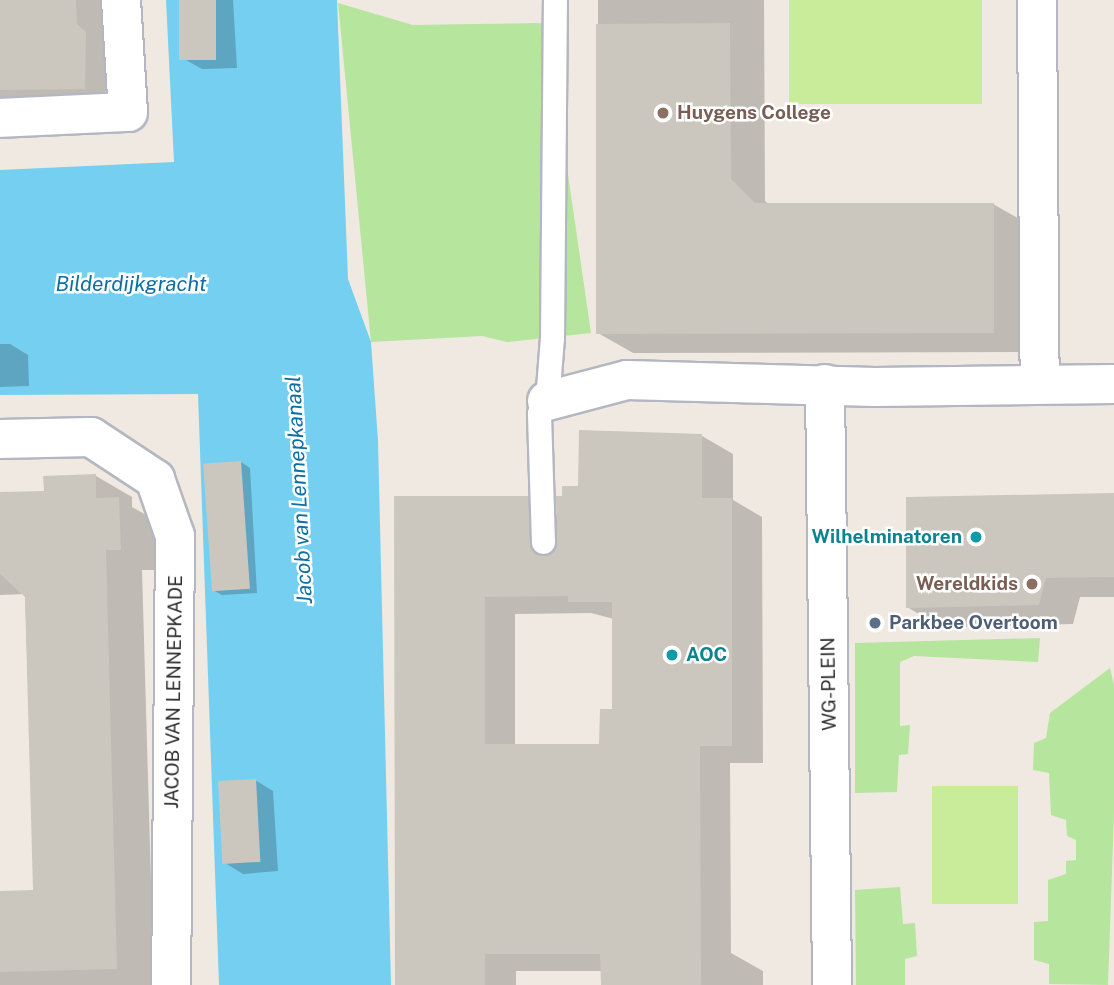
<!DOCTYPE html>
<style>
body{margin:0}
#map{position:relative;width:1114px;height:985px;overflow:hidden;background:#efe9e1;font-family:"Public Sans",sans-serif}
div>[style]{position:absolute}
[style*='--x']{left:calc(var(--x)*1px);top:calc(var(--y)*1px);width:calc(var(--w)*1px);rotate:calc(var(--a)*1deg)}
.green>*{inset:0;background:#b6e59e}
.pitch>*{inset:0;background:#c9ec9a;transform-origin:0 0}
.water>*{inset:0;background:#75cff0}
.shadow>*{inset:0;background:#0003;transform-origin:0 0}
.building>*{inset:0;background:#cbc7bf;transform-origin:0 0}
.roads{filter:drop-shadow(2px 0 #b4b7c1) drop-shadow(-2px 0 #b4b7c1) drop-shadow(0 2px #b4b7c1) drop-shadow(0 -2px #b4b7c1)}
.service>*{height:23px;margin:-11.5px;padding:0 11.5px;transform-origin:11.5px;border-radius:11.5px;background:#fff}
.minor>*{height:38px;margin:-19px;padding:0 19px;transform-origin:19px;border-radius:19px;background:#fff}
.dots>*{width:19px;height:19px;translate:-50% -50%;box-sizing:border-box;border:4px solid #fff;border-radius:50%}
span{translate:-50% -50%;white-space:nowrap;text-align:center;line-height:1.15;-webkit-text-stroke:5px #fff;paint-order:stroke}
.education-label{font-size:19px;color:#785e54;font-weight:700}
.left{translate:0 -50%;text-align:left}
.right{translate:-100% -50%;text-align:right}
.culture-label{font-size:19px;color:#0d838f;font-weight:700}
.service-label{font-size:19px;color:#4e5e75;font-weight:700}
.street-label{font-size:19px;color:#2e2e2e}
.water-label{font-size:21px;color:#0d6fa3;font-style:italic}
</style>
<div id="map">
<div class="green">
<i style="clip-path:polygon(338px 3px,413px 25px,546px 23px,591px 333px,507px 342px,482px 336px,371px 342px)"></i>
<i style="clip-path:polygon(1040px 638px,1038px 662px,914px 656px,900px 662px,900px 726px,910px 725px,908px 754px,899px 755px,897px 792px,855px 793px,855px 643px)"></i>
<i style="clip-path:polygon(1110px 668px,1114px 685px,1114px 813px,1108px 985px,1049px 984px,1049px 964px,1034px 960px,1034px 922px,1048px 921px,1048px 880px,1066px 874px,1066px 861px,1076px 860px,1076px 840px,1067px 836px,1066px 820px,1051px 815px,1049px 773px,1033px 770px,1034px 743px,1046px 738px,1050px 713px)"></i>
<i style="clip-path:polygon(900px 887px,903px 924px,915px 923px,917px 956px,905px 959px,905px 985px,856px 985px,855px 890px)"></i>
</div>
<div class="pitch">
<i style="left:789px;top:0;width:193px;height:104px"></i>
<i style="left:1018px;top:786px;width:118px;height:86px;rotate:90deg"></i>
</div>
<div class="water">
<i style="clip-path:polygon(166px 0,337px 0,348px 279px,371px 342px,378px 441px,391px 985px,219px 985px,198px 394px,0 395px,0 170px,174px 162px)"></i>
</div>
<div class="shadow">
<i style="left:0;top:0;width:105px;height:106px"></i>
<i style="clip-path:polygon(181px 0,233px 0,237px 68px,202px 69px,184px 59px)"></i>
<i style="clip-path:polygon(598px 0,764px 0,765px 201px,770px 205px,993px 204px,1028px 224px,1029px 352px,633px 353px,598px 333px)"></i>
<i style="clip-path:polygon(0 344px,10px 344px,28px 355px,29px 386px,0 387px)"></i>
<i style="clip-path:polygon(evenodd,702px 436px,733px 454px,733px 500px,762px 517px,763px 763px,730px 763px,731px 953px,763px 971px,763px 985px,602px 985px,602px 971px,516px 971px,516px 985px,397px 985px,395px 498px,527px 498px,558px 515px,564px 498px,580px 487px,702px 436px,591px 613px,614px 619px,614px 711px,601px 746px,515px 746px,515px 614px,591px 613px)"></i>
<i style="clip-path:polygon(241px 462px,250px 468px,257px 593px,222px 595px,213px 590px)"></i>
<i style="clip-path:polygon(96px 476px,132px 497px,132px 507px,155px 520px,157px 570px,142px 570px,154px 985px,0 985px,0 893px,35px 892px,25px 594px,0 595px,0 494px,46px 493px)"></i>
<i style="clip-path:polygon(1114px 495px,1114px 597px,1080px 597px,1073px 624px,941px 627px,907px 607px)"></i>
<i style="clip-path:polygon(255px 780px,273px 791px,278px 871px,243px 874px,225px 863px)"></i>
</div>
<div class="building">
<i style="clip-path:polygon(0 0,76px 0,77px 24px,86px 32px,85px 89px,0 90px)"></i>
<i style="left:179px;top:0;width:37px;height:60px"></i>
<i style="clip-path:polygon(730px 23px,731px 179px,755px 203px,994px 203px,994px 333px,596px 334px,596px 24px)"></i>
<i style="clip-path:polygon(evenodd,579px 430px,702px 434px,702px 498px,732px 498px,732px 746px,700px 746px,701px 985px,601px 985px,600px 954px,485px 954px,485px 985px,395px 985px,394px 496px,528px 496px,531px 549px,537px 555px,550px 554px,557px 542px,556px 496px,562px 496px,562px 486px,578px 486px,579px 430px,568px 596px,568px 602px,612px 602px,612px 709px,600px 709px,599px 744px,485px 744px,485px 597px,568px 596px)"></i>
<i style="left:241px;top:461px;width:128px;height:38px;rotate:86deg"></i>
<i style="clip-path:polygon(96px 474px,96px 498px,119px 497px,121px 550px,106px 550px,117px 969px,0 972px,0 891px,33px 890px,25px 597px,0 574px,0 492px,44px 491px,43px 476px)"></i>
<i style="clip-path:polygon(1114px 493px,1114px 577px,1046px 578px,1039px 605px,906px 608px,906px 497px)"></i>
<i style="left:256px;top:779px;width:83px;height:38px;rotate:87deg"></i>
</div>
<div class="roads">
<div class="service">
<i style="--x:543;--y:542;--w:129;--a:-91.8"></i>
<i style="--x:539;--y:413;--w:14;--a:-56"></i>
<i style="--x:547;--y:401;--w:63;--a:-85.5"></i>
<i style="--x:552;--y:338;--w:338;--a:-89.5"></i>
</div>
<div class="minor">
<i style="--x:1037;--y:0;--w:384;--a:89.6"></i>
<i style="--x:0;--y:118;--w:128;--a:-2.7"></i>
<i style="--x:128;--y:112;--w:112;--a:-93.6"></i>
<i style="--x:825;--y:384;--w:601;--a:89.33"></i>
<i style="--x:547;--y:401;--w:83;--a:-14.7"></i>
<i style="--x:627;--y:380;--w:248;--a:1.6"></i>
<i style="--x:875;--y:387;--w:239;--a:-0.7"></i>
<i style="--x:0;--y:439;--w:91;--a:-1.3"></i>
<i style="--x:91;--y:437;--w:77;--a:33.3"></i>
<i style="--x:155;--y:479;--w:60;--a:70.7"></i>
<i style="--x:175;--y:536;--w:449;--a:90.5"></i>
</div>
</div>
<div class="dots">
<i style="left:663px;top:113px;background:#8d6e63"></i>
<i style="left:976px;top:537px;background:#0f9aa8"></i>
<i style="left:1032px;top:584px;background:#8d6e63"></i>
<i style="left:875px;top:623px;background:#5c6f8a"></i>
<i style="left:672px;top:655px;background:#0f9aa8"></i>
</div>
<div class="education-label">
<span class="left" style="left:677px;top:113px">Huygens College</span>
<span class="right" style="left:1018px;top:584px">Wereldkids</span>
</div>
<div class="culture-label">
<span class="right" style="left:962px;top:537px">Wilhelminatoren</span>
<span class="left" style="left:686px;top:655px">AOC</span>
</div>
<div class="service-label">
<span class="left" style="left:889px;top:623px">Parkbee Overtoom</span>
</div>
<div class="street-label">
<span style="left:829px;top:684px;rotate:-91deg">WG-PLEIN</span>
<span style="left:174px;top:692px;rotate:-89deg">JACOB VAN LENNEPKADE</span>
</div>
<div class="water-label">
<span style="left:131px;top:284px">Bilderdijkgracht</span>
<span style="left:299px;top:490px;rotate:-93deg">Jacob van Lennepkanaal</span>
</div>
</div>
